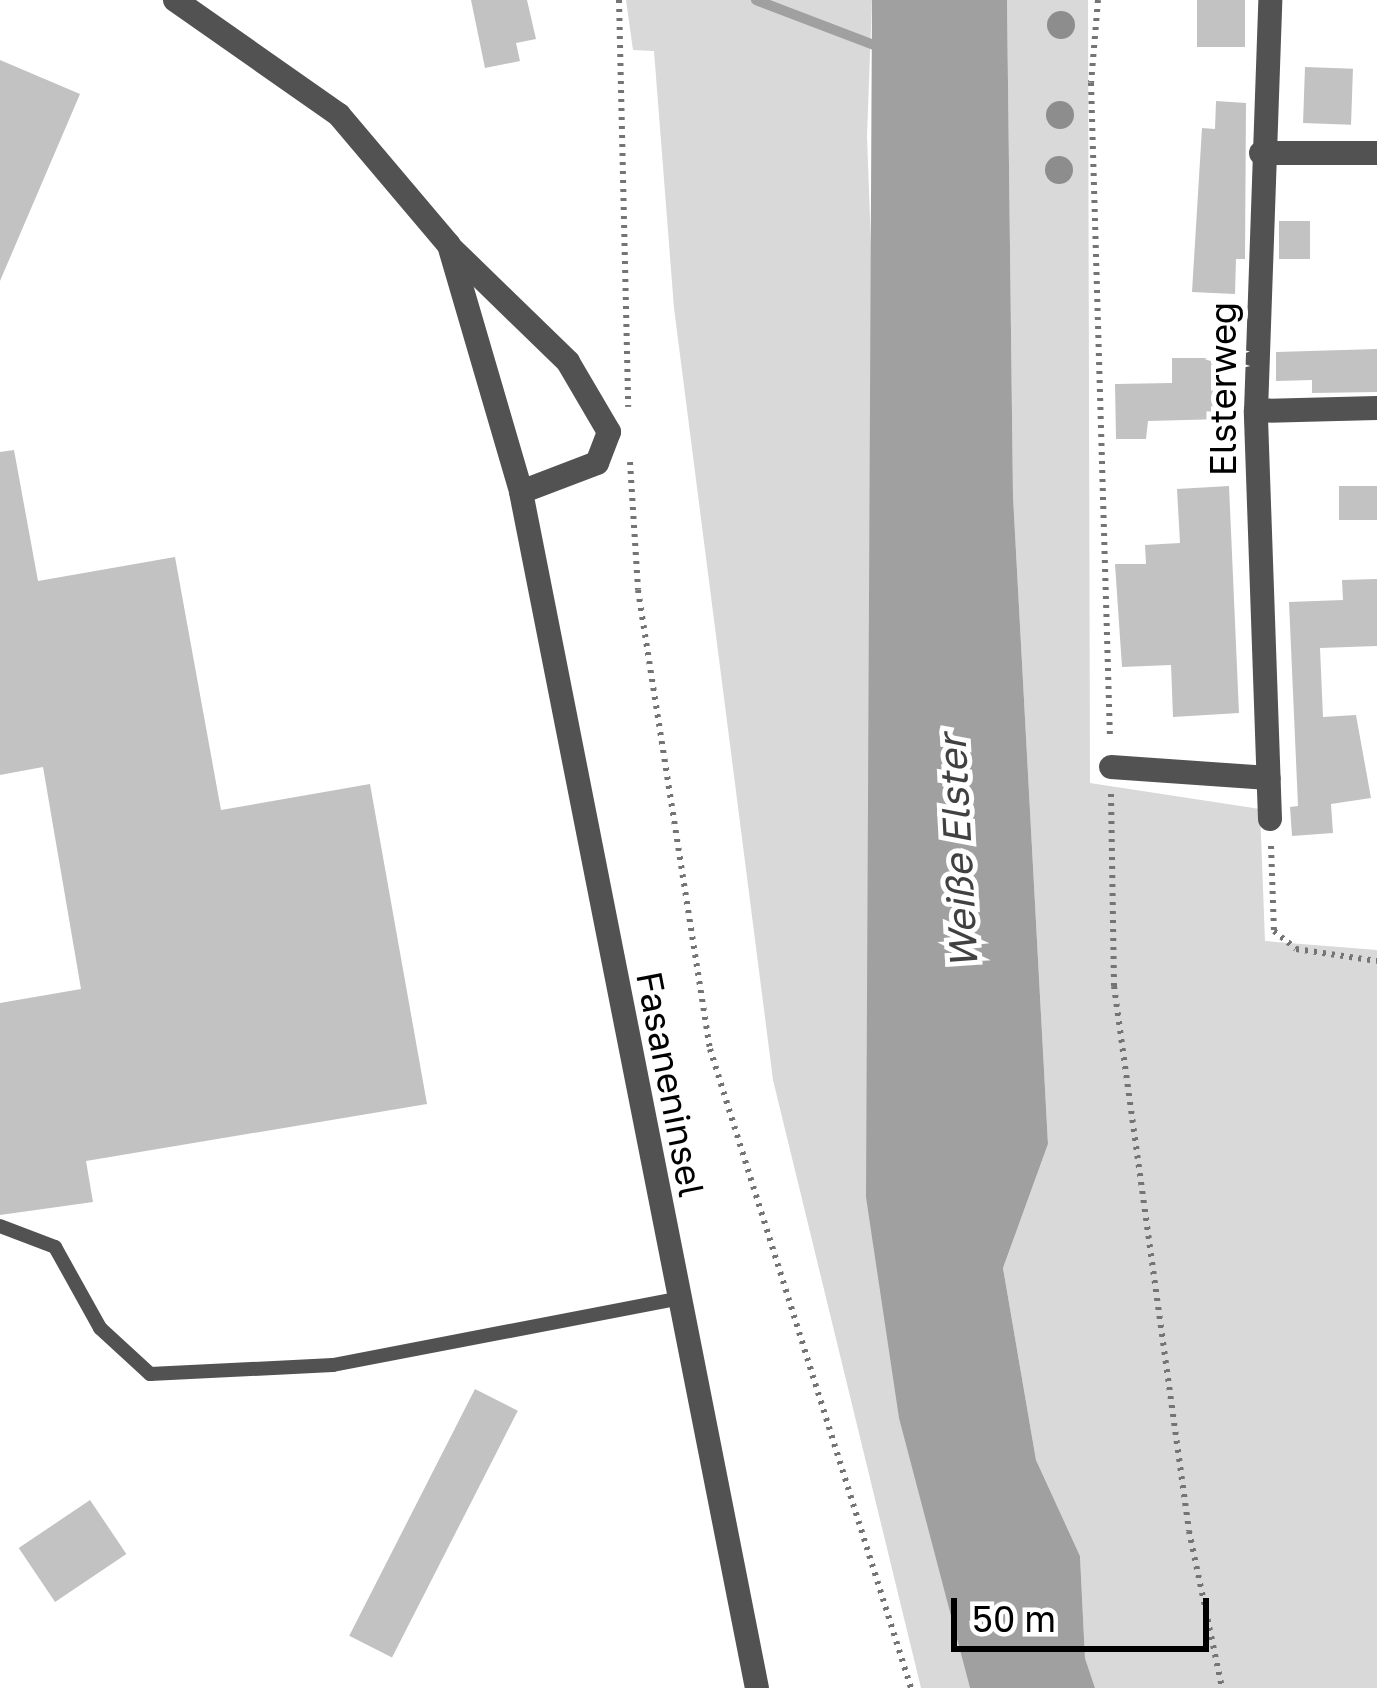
<!DOCTYPE html>
<meta charset="utf-8">
<style>
body{margin:0}
#map{position:relative;width:1377px;height:1688px;overflow:hidden;background:#fff;font-family:"Golos Text",sans-serif}
div>[style]{position:absolute}
[style*='--x']{left:calc(var(--x)*1px);top:calc(var(--y)*1px);width:calc(var(--w)*1px);rotate:calc(var(--a)*1deg)}
.green>*{inset:0;background:#d9d9d9}
.water>*{inset:0;background:#a0a0a0}
.stream>*{height:10px;margin:-5px;padding:0 5px;transform-origin:5px;border-radius:5px;background:#a0a0a0}
.building>*{inset:0;background:#c2c2c2;transform-origin:0 0}
.path>*{height:6px;margin-top:-3px;transform-origin:0;background:repeating-linear-gradient(90deg,#747474 0 3px,transparent 0 9px)}
.lane>*{height:14px;margin:-7px;padding:0 7px;transform-origin:7px;border-radius:7px;background:#525252}
.street>*{height:24px;margin:-12px;padding:0 12px;transform-origin:12px;border-radius:12px;background:#525252}
.trees>*{width:28px;height:28px;margin:-14px;border-radius:50%;background:#8d8d8d}
span{translate:-50% -50%;white-space:nowrap;text-align:center;line-height:1.15;-webkit-text-stroke:10px #fff;paint-order:stroke}
.street-label{font-size:36px;color:#000}
.water-label{font-size:39px;color:#414141;font-style:italic}
.scale{position:absolute;left:951px;top:1598px;width:258px;height:54px;box-sizing:border-box;border:6px solid #000;border-top:0;padding-left:15px;font-size:36px;line-height:42px;white-space:nowrap;color:#000;-webkit-text-stroke:9px #fff;paint-order:stroke}
</style>
<div id="map">
<div class="green">
<i style="clip-path:polygon(626px 0,872px 0,867px 136px,916px 1471px,970px 1688px,921px 1688px,773px 1080px,674px 308px,654px 51px,633px 50px)"></i>
<i style="clip-path:polygon(1007px 0,1088px 0,1090px 783px,1260px 809px,1265px 941px,1377px 950px,1377px 1688px,1095px 1688px,1085px 1658px,1080px 1556px,1036px 1460px,1003px 1268px,1048px 1144px,1013px 496px)"></i>
</div>
<div class="water">
<i style="clip-path:polygon(872px 0,1007px 0,1013px 496px,1048px 1144px,1003px 1268px,1036px 1460px,1080px 1556px,1085px 1658px,1095px 1688px,970px 1688px,899px 1418px,866px 1197px)"></i>
</div>
<div class="stream">
<i style="--x:756;--y:0;--w:135;--a:20.9"></i>
</div>
<div class="building">
<i style="clip-path:polygon(471px 0,527px 0,536px 39px,516px 43px,520px 61px,485px 68px)"></i>
<i style="left:1197px;top:0;width:48px;height:47px"></i>
<i style="clip-path:polygon(0 60px,80px 94px,0 281px)"></i>
<i style="left:1305px;top:67px;width:48px;height:56px;rotate:2deg"></i>
<i style="clip-path:polygon(1216px 101px,1246px 103px,1245px 259px,1236px 259px,1235px 294px,1192px 292px,1202px 128px,1215px 129px)"></i>
<i style="left:1279px;top:221px;width:31px;height:38px"></i>
<i style="clip-path:polygon(1377px 349px,1377px 392px,1312px 393px,1312px 380px,1276px 381px,1276px 352px)"></i>
<i style="clip-path:polygon(1172px 358px,1222px 358px,1223px 419px,1148px 421px,1146px 439px,1116px 439px,1115px 384px,1172px 383px)"></i>
<i style="clip-path:polygon(14px 450px,38px 581px,175px 557px,221px 810px,370px 784px,427px 1104px,86px 1161px,93px 1202px,0 1215px,0 1003px,81px 989px,43px 767px,0 775px,0 452px)"></i>
<i style="clip-path:polygon(1229px 486px,1239px 713px,1173px 717px,1171px 665px,1122px 667px,1115px 564px,1146px 564px,1145px 545px,1180px 543px,1177px 489px)"></i>
<i style="left:1377px;top:486px;width:34px;height:38px;rotate:90deg"></i>
<i style="clip-path:polygon(1377px 579px,1377px 646px,1320px 648px,1323px 717px,1356px 715px,1371px 798px,1331px 804px,1333px 833px,1292px 836px,1290px 807px,1298px 806px,1289px 602px,1343px 600px,1342px 580px)"></i>
<i style="left:475px;top:1389px;width:48px;height:277px;rotate:27deg"></i>
<i style="left:90px;top:1500px;width:65px;height:86px;rotate:56deg"></i>
</div>
<div class="path">
<i style="--x:619;--y:0;--w:407;--a:88.7"></i>
<i style="--x:1098;--y:0;--w:83;--a:94.8"></i>
<i style="--x:1091;--y:83;--w:656;--a:88.34"></i>
<i style="--x:630;--y:462;--w:128;--a:86.4"></i>
<i style="--x:638;--y:590;--w:465;--a:81.1"></i>
<i style="--x:710;--y:1049;--w:670;--a:72.54"></i>
<i style="--x:1111;--y:794;--w:192;--a:89.1"></i>
<i style="--x:1114;--y:986;--w:550;--a:82.16"></i>
<i style="--x:1189;--y:1531;--w:160;--a:78.1"></i>
<i style="--x:1271;--y:846;--w:85;--a:88"></i>
<i style="--x:1274;--y:931;--w:28;--a:39"></i>
<i style="--x:1296;--y:949;--w:82;--a:8.4"></i>
</div>
<div class="lane">
<i style="--x:0;--y:1226;--w:59;--a:20.9"></i>
<i style="--x:55;--y:1247;--w:93;--a:60.9"></i>
<i style="--x:100;--y:1328;--w:68;--a:42.6"></i>
<i style="--x:150;--y:1374;--w:183;--a:-2.8"></i>
<i style="--x:333;--y:1365;--w:350;--a:-10.9"></i>
</div>
<div class="street">
<i style="--x:175;--y:0;--w:200;--a:35"></i>
<i style="--x:339;--y:115;--w:170;--a:49.8"></i>
<i style="--x:449;--y:245;--w:257;--a:73.7"></i>
<i style="--x:521;--y:492;--w:1219;--a:78.84"></i>
<i style="--x:1261;--y:153;--w:116;--a:0"></i>
<i style="--x:452;--y:249;--w:162;--a:44.2"></i>
<i style="--x:568;--y:362;--w:81;--a:59.6"></i>
<i style="--x:609;--y:432;--w:33;--a:111"></i>
<i style="--x:597;--y:463;--w:81;--a:159.1"></i>
<i style="--x:1256;--y:411;--w:121;--a:-1.4"></i>
<i style="--x:1111;--y:767;--w:158;--a:4"></i>
<i style="--x:1270;--y:819;--w:408;--a:-92"></i>
<i style="--x:1256;--y:411;--w:411;--a:-88"></i>
</div>
<div class="trees">
<i style="left:1061px;top:25px"></i>
<i style="left:1060px;top:115px"></i>
<i style="left:1059px;top:170px"></i>
</div>
<div class="street-label">
<span style="left:1223px;top:389px;rotate:-90deg">Elsterweg</span>
<span style="left:671px;top:1084px;rotate:79deg">Fasaneninsel</span>
</div>
<div class="water-label">
<span style="left:958px;top:852px;rotate:-93deg">Weiße Elster</span>
</div>
<div class="scale">50 m</div>
</div>
